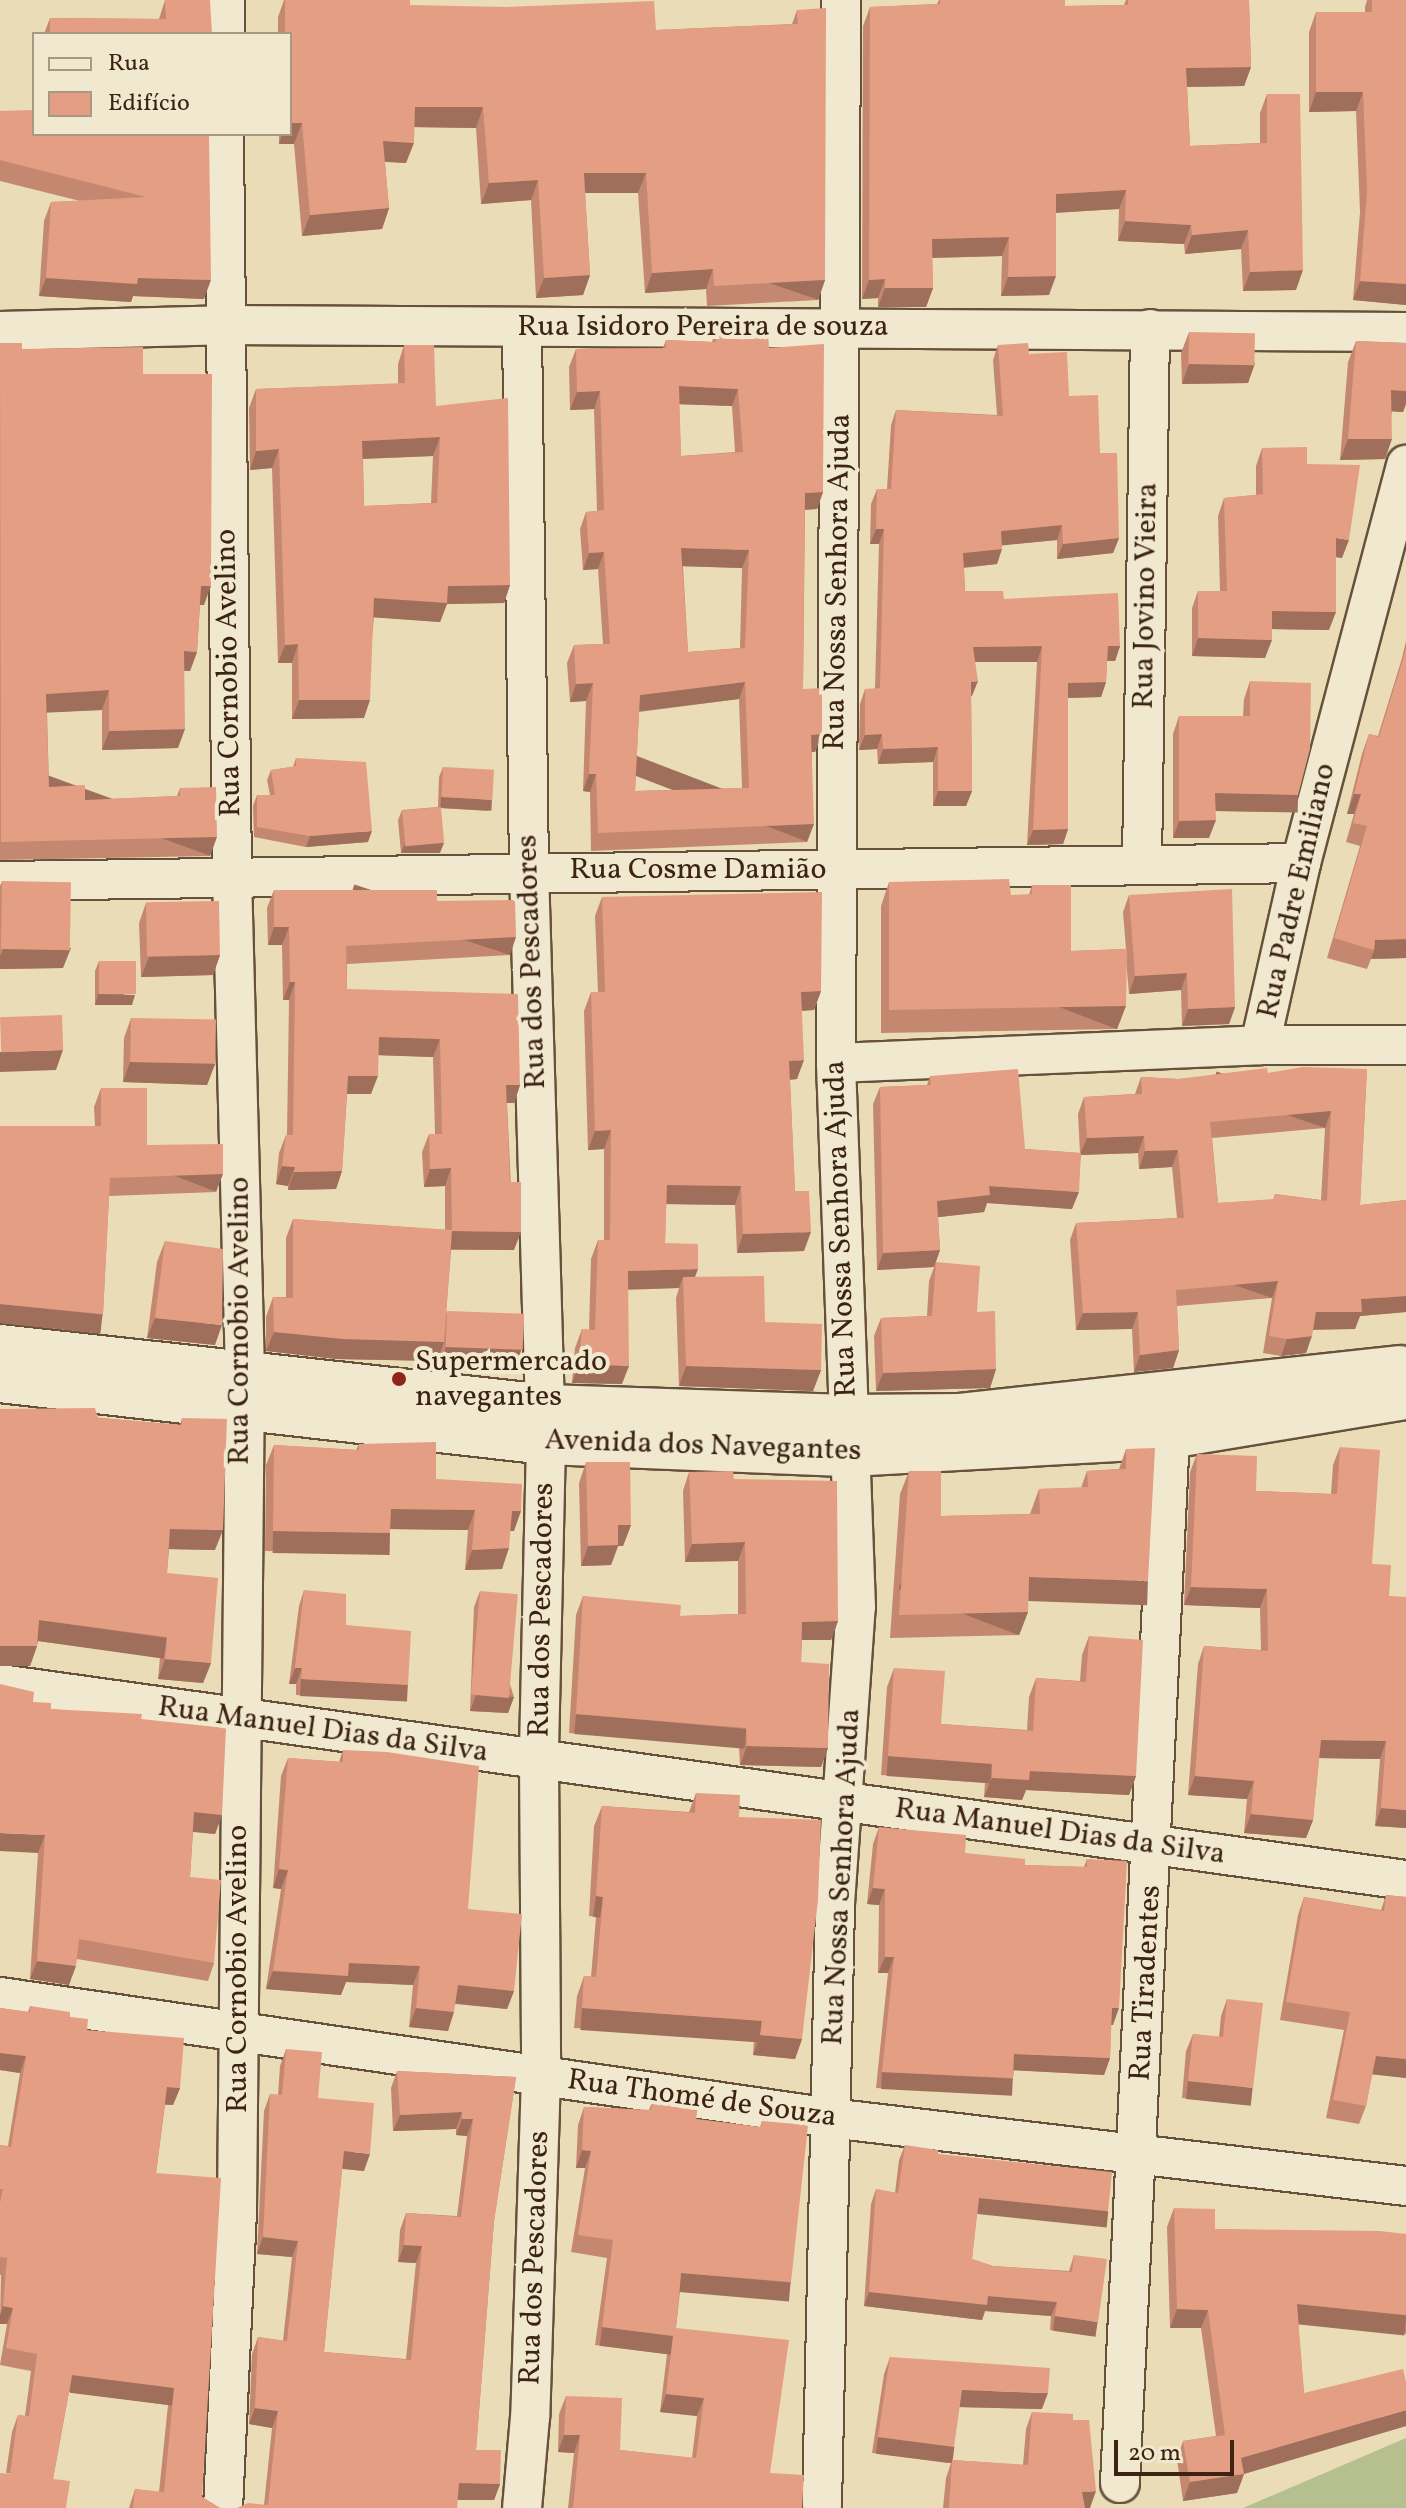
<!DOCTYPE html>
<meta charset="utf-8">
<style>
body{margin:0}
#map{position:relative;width:1406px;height:2508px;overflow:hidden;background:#e9dcb7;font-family:Vollkorn,serif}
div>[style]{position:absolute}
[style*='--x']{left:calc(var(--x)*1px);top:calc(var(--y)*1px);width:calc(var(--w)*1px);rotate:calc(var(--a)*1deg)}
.green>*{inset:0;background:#b6c08e}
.roads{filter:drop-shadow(2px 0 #67513b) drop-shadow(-2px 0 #67513b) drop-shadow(0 2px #67513b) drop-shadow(0 -2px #67513b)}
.minor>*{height:38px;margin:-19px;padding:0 19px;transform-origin:19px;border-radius:19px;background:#f1e8d0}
.secondary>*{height:44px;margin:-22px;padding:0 22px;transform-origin:22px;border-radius:22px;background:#f1e8d0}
.wall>*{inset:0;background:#c48871}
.shaded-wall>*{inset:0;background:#a06f5c;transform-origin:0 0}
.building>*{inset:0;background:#e49e83;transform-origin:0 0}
.dots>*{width:22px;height:22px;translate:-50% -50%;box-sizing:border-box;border:4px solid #f1e8d0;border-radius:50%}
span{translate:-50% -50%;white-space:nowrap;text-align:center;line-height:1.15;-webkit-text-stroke:8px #f1e8d0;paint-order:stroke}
.street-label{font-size:30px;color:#3c2312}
.poi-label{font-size:30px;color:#3c2312}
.left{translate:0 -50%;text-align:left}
.legend{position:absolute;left:32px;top:32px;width:260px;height:104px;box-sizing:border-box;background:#f1e8d0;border:2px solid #a99984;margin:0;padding:10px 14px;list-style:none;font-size:24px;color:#3c2312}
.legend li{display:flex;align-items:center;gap:16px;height:40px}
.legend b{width:40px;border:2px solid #a99984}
.scale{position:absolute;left:1114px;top:2440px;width:120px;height:36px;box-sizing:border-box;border:4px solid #3c2312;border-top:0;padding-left:10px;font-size:24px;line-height:28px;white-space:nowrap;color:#3c2312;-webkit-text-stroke:6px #f1e8d0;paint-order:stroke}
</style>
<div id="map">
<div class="green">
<i style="clip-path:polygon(1406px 2438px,1406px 2508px,1243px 2508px)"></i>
</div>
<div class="roads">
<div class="minor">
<i style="--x:225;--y:34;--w:34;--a:-90"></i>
<i style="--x:522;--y:328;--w:542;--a:89.26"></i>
<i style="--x:529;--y:870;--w:572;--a:88.3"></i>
<i style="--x:546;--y:1442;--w:319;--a:91.3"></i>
<i style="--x:539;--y:1761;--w:314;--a:89.6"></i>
<i style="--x:541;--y:2075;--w:342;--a:91.8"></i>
<i style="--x:530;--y:2417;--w:91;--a:95"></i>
<i style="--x:0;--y:331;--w:223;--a:-1.5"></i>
<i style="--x:223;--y:325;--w:1183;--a:0.34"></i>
<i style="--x:1142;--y:863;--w:534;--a:-89.14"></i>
<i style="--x:0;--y:881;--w:1301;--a:-0.79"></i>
<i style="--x:1260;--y:1045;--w:146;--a:0"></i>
<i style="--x:836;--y:1063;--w:424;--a:-2.4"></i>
<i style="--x:1260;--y:1045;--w:187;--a:-77.3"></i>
<i style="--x:1301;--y:863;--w:412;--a:-75.2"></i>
<i style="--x:0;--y:1684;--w:1420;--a:7.94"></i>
<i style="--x:0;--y:1997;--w:839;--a:8.29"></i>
<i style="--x:830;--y:2118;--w:580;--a:6.73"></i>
<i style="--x:1120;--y:2483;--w:1048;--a:-87.27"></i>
<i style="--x:822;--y:2506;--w:602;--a:-88.76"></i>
<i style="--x:835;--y:1904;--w:298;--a:-86"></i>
<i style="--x:856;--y:1607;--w:544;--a:-92.11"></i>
<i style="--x:836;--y:1063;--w:1063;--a:-89.73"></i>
<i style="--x:223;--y:2508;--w:299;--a:-87.3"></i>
<i style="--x:237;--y:2209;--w:837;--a:-89.45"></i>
<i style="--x:245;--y:1372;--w:494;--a:-91.5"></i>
<i style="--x:232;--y:878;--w:744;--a:-90.62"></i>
</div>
<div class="secondary">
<i style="--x:0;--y:1347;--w:549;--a:6.27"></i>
<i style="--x:546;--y:1407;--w:301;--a:1.9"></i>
<i style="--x:847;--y:1417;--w:112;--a:-0.5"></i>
<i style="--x:959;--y:1416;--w:444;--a:-6.2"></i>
<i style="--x:0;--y:1380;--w:550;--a:6.48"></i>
<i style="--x:546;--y:1442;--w:304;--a:2.3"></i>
<i style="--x:850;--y:1454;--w:321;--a:-3.2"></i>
<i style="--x:1170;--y:1436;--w:239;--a:-9.4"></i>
</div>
</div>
<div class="wall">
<i style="clip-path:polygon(165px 0,212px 34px,44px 34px,50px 18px,159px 19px)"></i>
<i style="clip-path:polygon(284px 0,410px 0,410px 5px,656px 30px,792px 24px,797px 10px,825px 280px,818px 300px,707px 306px,706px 289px,645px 293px,638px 193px,585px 193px,590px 275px,583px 295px,536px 298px,531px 200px,481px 204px,476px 128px,414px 127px,406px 163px,385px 162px,389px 208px,382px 229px,302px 236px,294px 144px,279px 144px,279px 134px,290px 134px,290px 34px,278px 34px,278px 17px)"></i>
<i style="clip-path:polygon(939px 0,1065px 0,1065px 6px,1124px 5px,1126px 0,1249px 0,1251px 67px,1244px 86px,1187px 87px,1190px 146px,1260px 143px,1260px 113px,1267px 94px,1296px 290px,1243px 291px,1241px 249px,1185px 254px,1184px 244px,1118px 241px,1119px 209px,1056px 213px,1049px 295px,1001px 296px,1002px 256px,932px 258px,933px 288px,926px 307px,878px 307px,878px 298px,862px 299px,863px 26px,870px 7px,937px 4px)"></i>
<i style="clip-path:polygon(1367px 0,1406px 0,1406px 305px,1353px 300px,1360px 212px,1356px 111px,1309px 112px,1309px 32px,1316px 12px,1365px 12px,1365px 7px)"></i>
<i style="clip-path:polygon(0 111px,209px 134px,204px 299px,133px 296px,131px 302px,39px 296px,44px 221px,51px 202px,80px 201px,0 181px)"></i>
<i style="clip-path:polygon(evenodd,715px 332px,769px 348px,823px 492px,817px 509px,805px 510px,803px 689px,822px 734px,815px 752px,812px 752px,807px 842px,591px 851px,590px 792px,583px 791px,586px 701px,570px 702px,567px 663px,574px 645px,603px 644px,598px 569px,583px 570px,580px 529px,586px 512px,597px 511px,594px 409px,570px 410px,569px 367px,576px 349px,663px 348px,666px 340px,712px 342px,715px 332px,679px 404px,732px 406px,735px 452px,681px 456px,679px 404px,715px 332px,683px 566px,742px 568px,740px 648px,688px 652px,683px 566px,715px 332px,739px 699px,742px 788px,635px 791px,639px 712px,739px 699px)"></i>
<i style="clip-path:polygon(1189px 332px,1255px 363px,1248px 383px,1182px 384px,1181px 353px)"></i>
<i style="clip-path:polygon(1356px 341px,1406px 343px,1406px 404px,1403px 412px,1392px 411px,1385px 459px,1340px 460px,1348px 362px)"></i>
<i style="clip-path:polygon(0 343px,22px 349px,143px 374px,204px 605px,200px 605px,197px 652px,190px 671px,184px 671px,178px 748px,102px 750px,102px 710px,47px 712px,49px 787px,85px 800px,177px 796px,180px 788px,210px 856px,0 860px)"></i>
<i style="clip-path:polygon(evenodd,404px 345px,436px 406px,510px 585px,504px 603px,447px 604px,440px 622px,374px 617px,364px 718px,292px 719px,292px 663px,278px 663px,272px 468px,250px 470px,249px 408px,256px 389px,398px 384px,398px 364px,404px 345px,433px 456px,431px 503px,364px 506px,363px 459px,433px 456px)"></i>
<i style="clip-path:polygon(998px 345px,1029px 354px,1069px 396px,1100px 453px,1119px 538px,1113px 553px,1057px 559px,1057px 540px,1002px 545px,997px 564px,964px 568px,965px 591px,1004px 599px,1120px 646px,1115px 661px,1107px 661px,1106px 682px,1101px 697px,1068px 698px,1068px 829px,1063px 844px,1027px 845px,1037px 662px,975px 662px,972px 696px,971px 696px,972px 791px,966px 806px,933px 806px,933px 762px,878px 764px,877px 749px,859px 750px,860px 704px,865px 689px,875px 689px,879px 544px,870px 544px,871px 504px,877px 489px,887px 489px,891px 425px,896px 410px,997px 415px,993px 360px)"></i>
<i style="clip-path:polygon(1262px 448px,1307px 464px,1342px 558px,1336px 557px,1329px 630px,1272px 629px,1265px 658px,1192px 656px,1192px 608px,1198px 591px,1220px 591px,1218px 516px,1224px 498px,1256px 495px,1256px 466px)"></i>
<i style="clip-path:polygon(1406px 641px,1406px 958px,1371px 959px,1367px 969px,1327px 958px,1360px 846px,1346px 842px,1354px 814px,1347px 814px,1362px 754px,1369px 734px,1378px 736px,1402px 658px)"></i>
<i style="clip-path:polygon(1250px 681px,1298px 795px,1292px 812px,1215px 811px,1209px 838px,1173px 838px,1173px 734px,1179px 716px,1243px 716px,1244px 699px)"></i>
<i style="clip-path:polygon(296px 758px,368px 842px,306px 847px,254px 837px,253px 806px,257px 795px,270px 795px,267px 780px,271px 770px,293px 767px)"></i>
<i style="clip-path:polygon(443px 767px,488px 811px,441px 808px,440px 853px,401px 853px,398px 820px,402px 810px,438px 807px,439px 777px)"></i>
<i style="clip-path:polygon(2px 881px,63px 968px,0 969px,0 886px)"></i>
<i style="clip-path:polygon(889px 882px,1011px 895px,1029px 895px,1032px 885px,1071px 951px,1126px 949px,1123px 912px,1129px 895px,1235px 1007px,1229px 1024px,1182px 1026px,1181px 990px,1129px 994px,1126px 960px,1117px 1029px,881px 1033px,881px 906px)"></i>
<i style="clip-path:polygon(274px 890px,437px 901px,510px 955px,347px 964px,347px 989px,520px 1085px,514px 1103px,507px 1103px,514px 1250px,451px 1250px,446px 1315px,447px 1311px,515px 1369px,439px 1367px,439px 1354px,437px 1361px,336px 1359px,266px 1351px,266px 1317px,273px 1297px,286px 1297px,286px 1238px,293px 1219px,445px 1230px,445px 1186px,424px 1187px,422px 1152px,429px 1134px,435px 1134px,433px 1057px,378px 1055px,371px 1094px,347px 1094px,342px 1171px,336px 1189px,288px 1190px,288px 1186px,276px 1184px,279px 1153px,286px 1135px,287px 1135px,289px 1000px,283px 1000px,282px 945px,268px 945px,267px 908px)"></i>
<i style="clip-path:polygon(602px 897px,821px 991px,814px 1010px,802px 1011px,797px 1079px,790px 1080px,795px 1191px,804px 1251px,737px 1253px,735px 1205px,666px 1204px,665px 1243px,695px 1277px,765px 1322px,821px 1370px,813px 1391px,679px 1386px,676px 1298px,679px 1288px,628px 1289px,622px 1384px,572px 1383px,575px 1348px,582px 1329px,589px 1330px,591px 1259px,598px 1240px,604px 1240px,604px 1149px,588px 1150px,584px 1011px,591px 992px,598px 992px,595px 916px)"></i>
<i style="clip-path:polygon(146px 903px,220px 955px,213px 975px,141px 977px,139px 923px)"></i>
<i style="clip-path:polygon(99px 961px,132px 1005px,95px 1005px,95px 971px)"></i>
<i style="clip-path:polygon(131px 1018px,215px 1064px,207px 1085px,123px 1082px,124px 1038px)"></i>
<i style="clip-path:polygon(evenodd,1367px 1069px,1360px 1205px,1406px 1200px,1406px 1312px,1360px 1316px,1355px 1329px,1313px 1329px,1306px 1353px,1281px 1356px,1263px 1353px,1272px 1298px,1177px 1306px,1179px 1350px,1173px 1368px,1134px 1372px,1132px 1329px,1076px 1330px,1070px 1240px,1076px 1223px,1177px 1218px,1172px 1167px,1139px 1169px,1138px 1153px,1081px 1155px,1072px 1209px,987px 1203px,984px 1212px,938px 1217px,940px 1250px,934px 1267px,877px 1270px,873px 1104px,880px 1087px,927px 1085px,930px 1076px,1025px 1149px,1080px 1153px,1078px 1114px,1084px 1097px,1135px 1094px,1141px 1077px,1178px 1079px,1268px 1073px,1367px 1069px,1325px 1128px,1321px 1200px,1275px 1194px,1273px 1200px,1218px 1203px,1212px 1138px,1325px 1128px)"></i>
<i style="clip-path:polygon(101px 1088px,147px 1145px,216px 1192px,109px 1196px,103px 1314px,96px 1332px,0 1323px,0 1126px,95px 1126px,94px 1107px)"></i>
<i style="clip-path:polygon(165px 1241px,215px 1345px,147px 1338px,157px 1262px)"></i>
<i style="clip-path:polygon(936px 1262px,977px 1312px,996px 1369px,990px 1388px,876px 1391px,874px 1336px,881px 1318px,927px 1316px,929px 1281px)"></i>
<i style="clip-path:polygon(0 1409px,180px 1425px,182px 1418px,215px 1550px,169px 1549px,167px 1573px,211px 1663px,203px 1683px,158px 1679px,160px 1657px,38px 1641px,37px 1646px,30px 1666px,0 1666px)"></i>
<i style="clip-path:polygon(359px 1444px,436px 1479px,514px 1531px,510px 1531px,502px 1569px,465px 1570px,468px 1530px,390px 1529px,383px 1553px,265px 1551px,266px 1465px,274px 1445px,356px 1450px)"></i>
<i style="clip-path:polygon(1340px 1447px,1372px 1564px,1389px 1596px,1406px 1828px,1375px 1826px,1380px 1759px,1319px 1758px,1313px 1820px,1306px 1838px,1244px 1833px,1247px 1799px,1188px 1795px,1198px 1664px,1204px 1646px,1261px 1650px,1260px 1608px,1184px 1605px,1190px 1472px,1197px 1454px,1256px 1491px,1331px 1494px,1333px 1465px)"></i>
<i style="clip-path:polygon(1126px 1449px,1140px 1604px,1028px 1600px,1028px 1612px,1019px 1635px,890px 1638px,900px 1494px,909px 1471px,941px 1516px,1030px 1514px,1039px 1489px,1081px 1488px,1087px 1471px,1119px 1469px)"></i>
<i style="clip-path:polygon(586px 1462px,631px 1525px,623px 1546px,618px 1546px,611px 1565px,581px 1566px,579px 1483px)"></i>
<i style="clip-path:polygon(689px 1472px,734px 1479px,838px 1621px,831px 1640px,802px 1640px,801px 1662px,828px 1748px,821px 1767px,740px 1765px,739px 1747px,569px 1733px,576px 1615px,583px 1596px,680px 1616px,738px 1614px,738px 1561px,685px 1562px,683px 1491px)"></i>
<i style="clip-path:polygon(304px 1590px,346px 1625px,408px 1685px,402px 1701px,296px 1695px,296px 1684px,289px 1684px,299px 1606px)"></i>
<i style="clip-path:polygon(480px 1591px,514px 1697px,508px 1713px,470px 1711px,474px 1607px)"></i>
<i style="clip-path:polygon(1089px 1636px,1136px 1776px,1129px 1795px,1026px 1790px,1022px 1800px,984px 1797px,985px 1783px,881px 1775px,887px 1687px,894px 1668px,941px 1724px,1027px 1730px,1029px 1697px,1036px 1678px,1080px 1681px,1082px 1655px)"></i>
<i style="clip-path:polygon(33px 1702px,51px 1709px,141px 1719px,222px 1815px,215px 1834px,193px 1832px,190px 1877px,214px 1963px,208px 1981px,77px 1959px,69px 1985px,30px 1979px,38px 1853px)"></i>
<i style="clip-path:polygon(343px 1750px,468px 1909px,514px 1991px,507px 2009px,455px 2004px,448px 2031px,409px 2027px,413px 1985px,346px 1982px,341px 1995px,266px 1989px,281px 1889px,273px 1888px,281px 1776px,288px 1758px,339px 1762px)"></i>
<i style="clip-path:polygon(696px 1793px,739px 1817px,802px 2039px,795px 2059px,753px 2055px,754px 2040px,574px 2028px,577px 1996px,584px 1976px,591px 1977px,596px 1917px,589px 1916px,594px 1826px,602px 1806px,689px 1812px)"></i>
<i style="clip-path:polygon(879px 1827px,965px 1853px,1025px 1865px,1084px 1867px,1087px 1859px,1113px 2025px,1111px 2025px,1110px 2058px,1104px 2075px,1014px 2070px,1013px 2078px,1007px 2094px,876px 2088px,888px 1973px,878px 1973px,879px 1905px,867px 1904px,873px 1844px)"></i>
<i style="clip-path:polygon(1386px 1895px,1406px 1897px,1406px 2078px,1372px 2074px,1366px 2106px,1359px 2124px,1326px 2118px,1344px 2030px,1280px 2020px,1298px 1915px,1304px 1897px,1381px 1910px)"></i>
<i style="clip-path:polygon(1227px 1999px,1247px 2105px,1182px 2098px,1186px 2051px,1193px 2034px,1219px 2037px,1221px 2016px)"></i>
<i style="clip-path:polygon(30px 2006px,70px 2017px,87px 2030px,180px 2088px,173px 2105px,165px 2105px,156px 2173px,202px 2497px,220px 2508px,129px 2508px,135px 2489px,159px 2492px,168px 2405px,69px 2392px,53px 2479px,6px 2473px,12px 2432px,18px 2415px,25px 2416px,31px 2371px,0 2365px,7px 2324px,0 2324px,1px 2275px,0 2275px,0 2145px,8px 2146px,20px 2073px,0 2070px,0 2008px,28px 2012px)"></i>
<i style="clip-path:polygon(286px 2049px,364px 2171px,342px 2169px,324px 2352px,406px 2359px,416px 2263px,398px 2262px,400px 2230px,406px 2213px,457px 2216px,467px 2136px,456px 2135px,456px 2129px,393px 2131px,391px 2088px,397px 2071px,516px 2077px,494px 2221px,476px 2450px,500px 2484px,494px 2500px,458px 2500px,264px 2505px,272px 2428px,249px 2424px,252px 2354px,258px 2337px,283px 2341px,292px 2257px,257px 2254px,264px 2111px,270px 2094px,278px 2095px,280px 2066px)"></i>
<i style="clip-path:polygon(652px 2102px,696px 2119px,760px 2127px,762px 2121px,791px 2282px,785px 2300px,680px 2291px,676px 2328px,770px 2473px,802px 2508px,568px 2508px,574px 2453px,558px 2452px,559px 2414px,566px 2396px,620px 2450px,692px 2458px,697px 2416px,660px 2412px,667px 2354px,595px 2345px,607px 2258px,571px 2252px,585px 2168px,576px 2168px,578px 2125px,584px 2107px,649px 2110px)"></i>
<i style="clip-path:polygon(905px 2145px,938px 2154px,1108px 2211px,1103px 2225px,977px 2213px,972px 2259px,993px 2266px,1069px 2271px,1074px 2255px,1093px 2336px,1050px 2330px,1051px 2316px,985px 2311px,982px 2320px,864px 2306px,871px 2204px,876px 2189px,895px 2193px,899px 2160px)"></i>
<i style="clip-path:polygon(1174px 2208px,1215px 2229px,1406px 2234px,1406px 2334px,1298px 2324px,1304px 2393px,1406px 2426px,1244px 2474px,1237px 2493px,1183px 2501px,1177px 2459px,1183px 2441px,1216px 2436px,1201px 2328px,1170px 2328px,1167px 2227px)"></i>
<i style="clip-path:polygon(890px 2357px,1042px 2409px,959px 2407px,948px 2463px,872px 2453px,884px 2374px)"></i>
<i style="clip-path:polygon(1032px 2412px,1073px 2420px,1090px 2508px,943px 2508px,946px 2478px,952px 2460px,1023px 2465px,1026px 2429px)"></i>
</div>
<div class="shaded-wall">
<i style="clip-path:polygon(1251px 67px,1244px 86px,1179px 87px,1186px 68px)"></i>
<i style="clip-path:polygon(1316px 92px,1363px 92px,1356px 111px,1309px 112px)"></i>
<i style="clip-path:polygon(415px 107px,483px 107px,476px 128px,408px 127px)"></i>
<i style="clip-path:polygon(290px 123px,302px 123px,294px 144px,279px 144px,282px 134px,290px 134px)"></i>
<i style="clip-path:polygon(383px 141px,414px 143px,406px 163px,376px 161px)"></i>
<i style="clip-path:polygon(584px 173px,646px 173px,638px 193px,577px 193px)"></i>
<i style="clip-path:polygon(538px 180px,531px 200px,481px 204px,489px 183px)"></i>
<i style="clip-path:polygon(1126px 190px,1119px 209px,1049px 213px,1056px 194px)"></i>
<i style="clip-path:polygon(389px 208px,382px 229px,302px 236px,310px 215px)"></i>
<i style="clip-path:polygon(1125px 221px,1191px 225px,1184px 244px,1118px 241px)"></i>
<i style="clip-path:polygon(1248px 230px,1241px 249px,1185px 254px,1192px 235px)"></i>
<i style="clip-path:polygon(1009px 237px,1002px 256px,925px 258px,932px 239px)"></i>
<i style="clip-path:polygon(713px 269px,706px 289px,645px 293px,652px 273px)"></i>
<i style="clip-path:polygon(1303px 270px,1296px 290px,1243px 291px,1250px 272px)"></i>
<i style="clip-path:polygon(590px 275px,583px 295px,536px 298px,544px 278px)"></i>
<i style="clip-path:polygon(1056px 276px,1049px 295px,1001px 296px,1008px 277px)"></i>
<i style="clip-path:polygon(46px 278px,138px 278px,211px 280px,204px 299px,133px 296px,131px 302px,39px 296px)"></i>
<i style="clip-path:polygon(885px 279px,878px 298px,862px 299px,869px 280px)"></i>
<i style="left:825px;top:280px;width:21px;height:111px;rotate:109deg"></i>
<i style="clip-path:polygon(1360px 281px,1406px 284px,1406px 305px,1353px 300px)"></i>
<i style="clip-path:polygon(885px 288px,933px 288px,926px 307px,878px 307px)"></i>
<i style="clip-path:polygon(1255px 363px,1248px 383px,1182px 384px,1189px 364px)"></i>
<i style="clip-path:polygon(679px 386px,738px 389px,732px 406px,672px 404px)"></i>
<i style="clip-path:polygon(1391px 390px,1406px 391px,1406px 404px,1403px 412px,1384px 411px)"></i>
<i style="clip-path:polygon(600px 391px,594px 409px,570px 410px,577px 392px)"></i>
<i style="clip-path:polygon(440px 437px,433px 456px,355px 459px,362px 441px)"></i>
<i style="clip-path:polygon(1348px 439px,1392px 439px,1385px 459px,1340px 460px)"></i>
<i style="clip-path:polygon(279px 449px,272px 468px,250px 470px,256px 451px)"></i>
<i style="clip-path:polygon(823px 492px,817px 509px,798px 510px,805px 493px)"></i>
<i style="clip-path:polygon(1062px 525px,1057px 540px,996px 546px,1001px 531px)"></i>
<i style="clip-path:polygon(876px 529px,884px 529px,879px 544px,870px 544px)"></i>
<i style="clip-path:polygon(1119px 538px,1113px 553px,1057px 559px,1063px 544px)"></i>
<i style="clip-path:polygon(1336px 538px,1349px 540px,1342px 558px,1329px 556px)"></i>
<i style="clip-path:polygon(681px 548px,749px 550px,742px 568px,675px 566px)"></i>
<i style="clip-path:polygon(1002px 549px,997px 564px,958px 568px,963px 553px)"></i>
<i style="clip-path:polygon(604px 552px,598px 569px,583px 570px,589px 553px)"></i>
<i style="clip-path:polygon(510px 585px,504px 603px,447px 604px,440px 622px,368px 617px,374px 598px,448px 586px)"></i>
<i style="clip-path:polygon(201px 586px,211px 586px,204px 605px,195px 605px)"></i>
<i style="clip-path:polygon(1272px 611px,1336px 612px,1329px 630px,1266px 629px)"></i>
<i style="clip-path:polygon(1198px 638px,1272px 640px,1265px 658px,1192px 656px)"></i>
<i style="clip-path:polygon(298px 644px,292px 663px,278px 663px,285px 645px)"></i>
<i style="clip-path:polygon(1042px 646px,1037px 662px,968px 662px,973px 647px)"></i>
<i style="clip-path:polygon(1108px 646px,1120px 646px,1115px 661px,1102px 661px)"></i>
<i style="clip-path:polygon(184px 651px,197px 652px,190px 671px,177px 670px)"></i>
<i style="clip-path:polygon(978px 681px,972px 696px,966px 697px,971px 682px)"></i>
<i style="clip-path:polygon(745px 682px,739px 699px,633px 712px,640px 695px)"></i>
<i style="clip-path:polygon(1106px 682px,1101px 697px,1063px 698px,1068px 683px)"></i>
<i style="clip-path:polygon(593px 683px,586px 701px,570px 702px,576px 684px)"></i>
<i style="clip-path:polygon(109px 690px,102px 710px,40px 713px,46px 694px)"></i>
<i style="clip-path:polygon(299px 700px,370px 700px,364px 718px,292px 719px)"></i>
<i style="clip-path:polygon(185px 729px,178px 748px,102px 750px,109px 731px)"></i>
<i style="clip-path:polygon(822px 734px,815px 752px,805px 752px,811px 735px)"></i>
<i style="clip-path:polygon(882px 734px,877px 749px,859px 750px,865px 735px)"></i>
<i style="clip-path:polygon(938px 747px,933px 762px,878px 764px,883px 749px)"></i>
<i style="clip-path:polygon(589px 774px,596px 774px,590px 792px,583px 791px)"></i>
<i style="clip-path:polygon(938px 791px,972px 791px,966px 806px,933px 806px)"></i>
<i style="left:1215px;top:793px;width:83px;height:18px;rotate:1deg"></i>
<i style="clip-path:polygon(1354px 794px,1361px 794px,1354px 814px,1347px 814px)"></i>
<i style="left:441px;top:797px;width:51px;height:11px;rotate:3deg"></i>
<i style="clip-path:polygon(1216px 820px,1209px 838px,1173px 838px,1179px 821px)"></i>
<i style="left:814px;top:824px;width:19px;height:216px;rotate:111deg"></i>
<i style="clip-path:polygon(1068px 829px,1063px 844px,1027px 845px,1033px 830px)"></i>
<i style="clip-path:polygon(372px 831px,368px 842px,306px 847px,310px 836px)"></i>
<i style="left:217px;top:837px;width:20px;height:216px;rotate:110deg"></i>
<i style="clip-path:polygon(405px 843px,444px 843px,440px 853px,401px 853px)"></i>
<i style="clip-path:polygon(274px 927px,289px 927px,282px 945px,268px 945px)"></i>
<i style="left:516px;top:937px;width:19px;height:170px;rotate:108deg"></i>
<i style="clip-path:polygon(1406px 939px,1406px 958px,1371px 959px,1374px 950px,1375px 940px)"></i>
<i style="clip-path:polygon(71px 948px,63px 968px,0 969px,0 956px,3px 949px)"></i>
<i style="clip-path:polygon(220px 955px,213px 975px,141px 977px,149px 957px)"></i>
<i style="clip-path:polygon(1187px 973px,1181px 990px,1129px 994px,1135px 976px)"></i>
<i style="clip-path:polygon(290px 982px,295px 982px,289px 1000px,283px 1000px)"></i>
<i style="clip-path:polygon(821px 991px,814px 1010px,794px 1011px,801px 992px)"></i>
<i style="clip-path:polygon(98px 994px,135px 995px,132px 1005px,95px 1005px)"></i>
<i style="left:1126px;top:1006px;width:25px;height:237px;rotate:111deg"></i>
<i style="clip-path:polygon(1235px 1007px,1229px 1024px,1182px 1026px,1188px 1009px)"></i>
<i style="clip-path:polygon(379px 1037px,440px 1039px,433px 1057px,372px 1055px)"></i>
<i style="clip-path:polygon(63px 1050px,56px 1070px,0 1072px,0 1052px)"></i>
<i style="clip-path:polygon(804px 1060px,797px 1079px,782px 1080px,789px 1061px)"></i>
<i style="clip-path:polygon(130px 1062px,215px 1064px,207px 1085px,123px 1082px)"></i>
<i style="clip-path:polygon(348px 1076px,378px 1076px,371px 1094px,341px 1094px)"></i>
<i style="clip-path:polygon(506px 1085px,520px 1085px,514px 1103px,500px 1103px)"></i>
<i style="left:1331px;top:1111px;width:18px;height:121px;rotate:109deg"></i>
<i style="clip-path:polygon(611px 1130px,604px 1149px,588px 1150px,595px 1131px)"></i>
<i style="clip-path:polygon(1144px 1136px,1138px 1153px,1080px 1155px,1087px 1138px)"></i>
<i style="clip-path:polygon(1178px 1150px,1172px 1167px,1139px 1169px,1145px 1151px)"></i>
<i style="clip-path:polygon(282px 1166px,295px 1167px,288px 1186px,276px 1184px)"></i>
<i style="clip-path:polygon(451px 1168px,445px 1186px,424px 1187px,430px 1169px)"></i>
<i style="clip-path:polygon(342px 1171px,336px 1189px,288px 1190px,294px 1172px)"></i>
<i style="left:223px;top:1174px;width:19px;height:113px;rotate:111deg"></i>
<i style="clip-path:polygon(667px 1185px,741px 1186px,735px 1205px,660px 1204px)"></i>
<i style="clip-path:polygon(989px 1186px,1079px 1192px,1072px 1209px,987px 1203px,984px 1212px,931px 1218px,937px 1201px)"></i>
<i style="clip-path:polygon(452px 1231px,521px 1232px,514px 1250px,445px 1249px)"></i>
<i style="clip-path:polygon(811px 1232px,804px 1251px,737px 1253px,743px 1234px)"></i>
<i style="clip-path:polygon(940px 1250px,934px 1267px,877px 1270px,883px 1253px)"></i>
<i style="clip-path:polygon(698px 1269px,691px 1288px,683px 1277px,679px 1288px,621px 1290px,628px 1271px)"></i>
<i style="left:1278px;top:1281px;width:18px;height:102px;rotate:109deg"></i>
<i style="clip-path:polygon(1406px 1296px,1406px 1312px,1360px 1316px,1355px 1329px,1310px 1330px,1316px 1312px,1361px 1299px)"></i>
<i style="left:0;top:1304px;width:103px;height:19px;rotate:6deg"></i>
<i style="clip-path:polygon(1138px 1312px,1132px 1329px,1076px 1330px,1083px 1313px)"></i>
<i style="clip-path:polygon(155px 1318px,222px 1325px,215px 1345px,147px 1338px)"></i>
<i style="clip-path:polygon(274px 1332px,444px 1342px,437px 1361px,336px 1359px,266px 1351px)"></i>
<i style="clip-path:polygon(1312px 1336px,1306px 1353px,1281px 1356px,1287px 1339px)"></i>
<i style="clip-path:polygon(446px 1347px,522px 1348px,515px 1369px,439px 1367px)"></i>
<i style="clip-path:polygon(1179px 1350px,1173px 1368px,1134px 1372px,1140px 1355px)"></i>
<i style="clip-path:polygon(579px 1364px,629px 1366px,622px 1384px,572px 1383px)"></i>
<i style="clip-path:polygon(686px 1366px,821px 1370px,813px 1391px,679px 1386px)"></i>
<i style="clip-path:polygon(996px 1369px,990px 1388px,876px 1391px,883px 1373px)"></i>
<i style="clip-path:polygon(391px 1509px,475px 1510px,468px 1530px,383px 1529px)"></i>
<i style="clip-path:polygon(512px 1511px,521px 1511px,514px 1531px,504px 1531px)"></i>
<i style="clip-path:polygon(618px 1525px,631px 1525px,623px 1546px,618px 1546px,611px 1565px,581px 1566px,588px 1546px)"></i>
<i style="clip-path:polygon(170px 1529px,223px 1530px,215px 1550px,163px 1549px)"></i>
<i style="left:273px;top:1531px;width:117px;height:22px;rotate:1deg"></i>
<i style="clip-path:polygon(745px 1542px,738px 1561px,685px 1562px,692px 1544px)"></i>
<i style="clip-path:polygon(509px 1548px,502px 1569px,465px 1570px,472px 1550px)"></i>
<i style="left:1029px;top:1577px;width:119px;height:24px;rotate:2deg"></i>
<i style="clip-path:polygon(1191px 1587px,1267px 1589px,1260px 1608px,1184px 1605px)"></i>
<i style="left:1028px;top:1612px;width:25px;height:129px;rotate:111deg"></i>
<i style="left:39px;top:1620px;width:129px;height:21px;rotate:8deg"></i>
<i style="clip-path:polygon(838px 1621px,831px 1640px,795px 1640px,802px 1622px)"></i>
<i style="clip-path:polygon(0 1646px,37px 1646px,30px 1666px,0 1666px)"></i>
<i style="clip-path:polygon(165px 1659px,211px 1663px,203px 1683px,158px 1679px)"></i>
<i style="clip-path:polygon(295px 1668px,302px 1668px,296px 1684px,289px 1684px)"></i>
<i style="left:301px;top:1679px;width:107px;height:17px;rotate:3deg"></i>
<i style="clip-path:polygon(476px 1695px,514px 1697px,508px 1713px,470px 1711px)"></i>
<i style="left:576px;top:1714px;width:171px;height:20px;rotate:5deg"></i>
<i style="clip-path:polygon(1321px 1740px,1386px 1741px,1380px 1759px,1314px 1758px)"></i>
<i style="clip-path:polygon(747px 1746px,828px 1748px,821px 1767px,740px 1765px)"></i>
<i style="left:888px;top:1756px;width:104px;height:20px;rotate:4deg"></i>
<i style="clip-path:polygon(1030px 1771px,1136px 1776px,1129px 1795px,1026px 1790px,1022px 1800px,984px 1797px,992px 1778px)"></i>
<i style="clip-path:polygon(1195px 1776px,1254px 1781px,1247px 1799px,1188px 1795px)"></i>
<i style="clip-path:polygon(1381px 1808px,1406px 1810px,1406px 1828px,1375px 1826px)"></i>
<i style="clip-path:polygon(194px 1812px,222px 1815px,215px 1834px,187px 1831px)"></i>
<i style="clip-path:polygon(1251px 1814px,1313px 1820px,1306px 1838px,1244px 1833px)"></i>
<i style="clip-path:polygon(0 1833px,45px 1835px,38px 1853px,0 1851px)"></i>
<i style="clip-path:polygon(279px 1869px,288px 1870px,281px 1889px,273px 1888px)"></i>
<i style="clip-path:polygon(873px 1888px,885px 1889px,879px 1905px,867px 1904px)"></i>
<i style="left:596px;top:1896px;width:7px;height:21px;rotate:8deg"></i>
<i style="clip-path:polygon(885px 1957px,894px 1957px,888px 1973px,878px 1973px)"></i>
<i style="clip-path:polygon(37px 1961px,76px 1966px,69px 1985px,30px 1979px)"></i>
<i style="clip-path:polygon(349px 1963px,420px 1966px,413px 1985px,346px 1982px,341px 1995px,266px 1989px,273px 1971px)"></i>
<i style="clip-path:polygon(458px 1985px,514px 1991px,507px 2009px,451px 2003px)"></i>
<i style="clip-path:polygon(416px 2008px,454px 2012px,448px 2031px,409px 2027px)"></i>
<i style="left:582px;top:2008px;width:180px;height:22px;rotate:4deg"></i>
<i style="clip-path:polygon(1112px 2008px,1119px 2008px,1113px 2025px,1106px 2025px)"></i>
<i style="clip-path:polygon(760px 2035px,802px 2039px,795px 2059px,753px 2055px)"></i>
<i style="clip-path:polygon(0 2053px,26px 2056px,20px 2073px,0 2070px)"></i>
<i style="clip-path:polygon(1014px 2054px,1110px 2058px,1104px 2075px,1008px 2070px)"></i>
<i style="clip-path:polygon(1376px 2056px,1406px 2059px,1406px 2078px,1369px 2074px)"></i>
<i style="left:882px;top:2072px;width:131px;height:17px;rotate:3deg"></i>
<i style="left:1188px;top:2081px;width:65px;height:18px;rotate:6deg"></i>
<i style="clip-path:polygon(167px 2087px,180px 2088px,173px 2105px,161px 2104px)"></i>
<i style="clip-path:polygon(462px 2112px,456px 2129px,393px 2131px,400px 2115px)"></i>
<i style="clip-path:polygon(462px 2119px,473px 2119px,467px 2136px,456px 2135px)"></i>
<i style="clip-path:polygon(582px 2150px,591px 2151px,585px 2168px,576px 2168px)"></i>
<i style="clip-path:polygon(344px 2151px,370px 2154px,364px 2171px,337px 2168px)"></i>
<i style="left:979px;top:2198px;width:130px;height:16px;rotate:6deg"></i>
<i style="clip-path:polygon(263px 2237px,298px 2241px,292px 2257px,257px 2254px)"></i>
<i style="clip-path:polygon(404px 2245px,422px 2246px,416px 2263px,398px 2262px)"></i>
<i style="left:681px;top:2273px;width:110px;height:19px;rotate:5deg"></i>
<i style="clip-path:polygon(869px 2292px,988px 2296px,1057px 2302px,1051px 2316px,985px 2311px,982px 2320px,864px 2306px)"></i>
<i style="left:1297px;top:2304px;width:110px;height:20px;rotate:6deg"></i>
<i style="clip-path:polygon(3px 2306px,13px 2308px,7px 2324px,0 2324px,0 2315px)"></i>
<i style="clip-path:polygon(1177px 2309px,1208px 2310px,1201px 2328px,1170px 2328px)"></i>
<i style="left:1055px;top:2316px;width:43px;height:15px;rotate:8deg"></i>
<i style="left:602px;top:2327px;width:72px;height:19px;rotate:7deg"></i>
<i style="left:72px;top:2375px;width:103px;height:18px;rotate:7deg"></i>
<i style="clip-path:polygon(962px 2390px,1048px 2393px,1042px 2409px,956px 2407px)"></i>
<i style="clip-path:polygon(666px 2394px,704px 2398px,697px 2416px,660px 2412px)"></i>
<i style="clip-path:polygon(255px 2408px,278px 2411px,272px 2428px,249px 2424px)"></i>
<i style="clip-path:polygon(1406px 2410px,1406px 2426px,1240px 2475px,1244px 2474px,1237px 2493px,1183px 2501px,1190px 2482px,1241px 2458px)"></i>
<i style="clip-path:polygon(564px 2435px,580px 2435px,574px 2453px,558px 2452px)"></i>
<i style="left:878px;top:2437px;width:77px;height:17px;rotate:7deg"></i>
<i style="clip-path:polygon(459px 2483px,500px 2484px,494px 2500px,453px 2500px)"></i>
<i style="clip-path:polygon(1096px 2491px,1090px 2508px,1076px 2508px,1082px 2492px)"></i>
</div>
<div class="building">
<i style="clip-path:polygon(165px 0,210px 0,212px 34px,50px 34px,50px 18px,166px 19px)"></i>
<i style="clip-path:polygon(285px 0,410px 0,410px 5px,506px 7px,654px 1px,656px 30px,798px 24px,797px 10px,826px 8px,825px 280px,714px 286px,713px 269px,652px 273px,646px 173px,584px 173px,590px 275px,544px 278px,538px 180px,489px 183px,483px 107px,415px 107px,414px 143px,383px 141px,389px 208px,310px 215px,302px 123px,290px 123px,290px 34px,285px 34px)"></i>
<i style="clip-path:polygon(940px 0,1065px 0,1065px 6px,1128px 5px,1128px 0,1249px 0,1251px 67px,1186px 68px,1190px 146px,1267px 143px,1267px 94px,1300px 94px,1303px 270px,1250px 272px,1248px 230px,1192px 235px,1191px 225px,1125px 221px,1126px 190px,1056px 194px,1056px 276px,1008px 277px,1009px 237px,932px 239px,933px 288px,885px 288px,885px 279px,869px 280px,870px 7px,940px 4px)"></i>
<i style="clip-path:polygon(1372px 0,1406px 0,1406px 284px,1360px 281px,1367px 192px,1363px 92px,1316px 92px,1316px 12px,1372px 12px)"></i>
<i style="clip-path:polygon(34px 110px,34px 134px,209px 134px,211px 280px,138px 278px,137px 284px,46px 278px,51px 202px,146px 197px,0 160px,0 111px)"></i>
<i style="clip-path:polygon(evenodd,715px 332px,768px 333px,769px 348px,824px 344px,823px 492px,805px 493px,803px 689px,822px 688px,822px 734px,811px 735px,814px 824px,598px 833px,596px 774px,589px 774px,593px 683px,576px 684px,574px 645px,610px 644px,604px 552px,589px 553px,586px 512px,604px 510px,600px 391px,577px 392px,576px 349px,666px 348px,666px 340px,716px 342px,715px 332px,679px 386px,738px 389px,743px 452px,681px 456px,679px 386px,715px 332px,681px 548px,749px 550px,745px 648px,688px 652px,681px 548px,715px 332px,745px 682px,749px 788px,635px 791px,640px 695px,745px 682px)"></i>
<i style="left:1189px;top:332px;width:66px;height:32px;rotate:1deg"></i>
<i style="clip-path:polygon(1356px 341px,1406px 343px,1406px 391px,1391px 390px,1392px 439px,1348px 439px)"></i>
<i style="clip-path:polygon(0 343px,22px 343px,22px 349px,143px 347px,143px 374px,212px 374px,211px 586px,201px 586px,197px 652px,184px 651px,185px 729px,109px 731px,109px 690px,46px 694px,49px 787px,85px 785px,85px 800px,180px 796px,180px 788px,216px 787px,217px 837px,1px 842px)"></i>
<i style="clip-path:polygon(1028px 343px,1029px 354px,1067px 352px,1069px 396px,1098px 395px,1100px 453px,1117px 453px,1119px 538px,1063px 544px,1062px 525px,1001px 531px,1002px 549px,963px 553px,965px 591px,1003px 591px,1004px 599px,1118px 593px,1120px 646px,1108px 646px,1106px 682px,1068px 683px,1068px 829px,1033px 830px,1042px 646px,973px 647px,978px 681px,971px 682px,972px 791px,938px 791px,938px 747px,883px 749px,882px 734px,865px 735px,865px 689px,880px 688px,884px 529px,876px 529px,877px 489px,891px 489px,896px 410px,1003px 416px,998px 345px)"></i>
<i style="clip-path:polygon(evenodd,404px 345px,434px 345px,436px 406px,508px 398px,510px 585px,448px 586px,447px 603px,374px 598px,370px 700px,299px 700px,298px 644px,285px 645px,279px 449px,256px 451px,256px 389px,405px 383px,404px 345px,440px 437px,437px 503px,364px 506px,362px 441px,440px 437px)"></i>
<i style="clip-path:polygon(1307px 447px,1307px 464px,1360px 465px,1349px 540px,1336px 538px,1336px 612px,1272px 611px,1272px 640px,1198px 638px,1198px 591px,1227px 591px,1224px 498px,1263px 494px,1262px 448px)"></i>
<i style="clip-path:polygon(1406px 649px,1406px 939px,1375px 940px,1374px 950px,1334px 938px,1367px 826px,1353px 823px,1361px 794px,1354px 794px,1369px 734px,1379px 737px)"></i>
<i style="clip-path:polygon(1250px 681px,1311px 683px,1310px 749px,1298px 795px,1215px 793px,1216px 820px,1179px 821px,1179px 716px,1250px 716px)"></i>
<i style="clip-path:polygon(296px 758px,366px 762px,372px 831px,310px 836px,257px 827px,257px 795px,275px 795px,271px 770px,296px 766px)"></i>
<i style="left:443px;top:767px;width:51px;height:30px;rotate:3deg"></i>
<i style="left:441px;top:807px;width:36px;height:39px;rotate:85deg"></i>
<i style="clip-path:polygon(1009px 879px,1011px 895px,1032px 894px,1032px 885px,1071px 885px,1071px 951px,1127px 949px,1126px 1006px,889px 1010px,889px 882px)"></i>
<i style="left:2px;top:881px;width:69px;height:68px;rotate:1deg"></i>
<i style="clip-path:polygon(1232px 889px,1235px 1007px,1188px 1009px,1187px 973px,1135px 976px,1129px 895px)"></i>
<i style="clip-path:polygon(274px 890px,437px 890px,437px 901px,515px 900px,516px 937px,346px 946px,347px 989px,518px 994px,520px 1085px,506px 1085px,510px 1182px,521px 1182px,521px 1232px,452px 1231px,451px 1168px,430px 1169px,429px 1134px,442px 1134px,440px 1039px,379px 1037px,378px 1076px,348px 1076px,342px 1171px,294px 1172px,295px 1167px,282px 1166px,286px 1135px,293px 1135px,295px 982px,290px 982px,289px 927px,274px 927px)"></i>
<i style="clip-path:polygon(822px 892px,821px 991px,801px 992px,804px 1060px,789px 1061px,795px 1191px,809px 1191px,811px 1232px,743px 1234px,741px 1186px,667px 1185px,665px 1243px,698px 1244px,698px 1269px,628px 1271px,629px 1366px,579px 1364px,582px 1329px,595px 1330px,598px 1240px,610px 1240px,611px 1130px,595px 1131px,591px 992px,605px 992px,602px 897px)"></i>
<i style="left:219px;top:901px;width:54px;height:73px;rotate:89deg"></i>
<i style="left:99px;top:961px;width:37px;height:33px"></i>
<i style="left:62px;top:1015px;width:35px;height:62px;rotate:88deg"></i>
<i style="left:131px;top:1018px;width:85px;height:44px;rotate:1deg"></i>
<i style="clip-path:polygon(evenodd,1303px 1067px,1367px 1069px,1360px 1205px,1406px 1200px,1406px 1296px,1361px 1299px,1362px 1312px,1316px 1312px,1312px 1336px,1287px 1339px,1269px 1336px,1278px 1281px,1176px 1290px,1179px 1350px,1140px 1355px,1138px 1312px,1083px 1313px,1076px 1223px,1184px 1218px,1178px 1150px,1145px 1151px,1144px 1136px,1087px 1138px,1084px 1097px,1142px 1094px,1141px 1077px,1178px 1079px,1267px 1068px,1268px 1073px,1303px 1067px,1331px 1111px,1327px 1201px,1275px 1194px,1274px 1199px,1218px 1203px,1210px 1122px,1331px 1111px)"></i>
<i style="clip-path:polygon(1018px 1069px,1025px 1149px,1081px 1153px,1079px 1192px,989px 1186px,990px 1195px,937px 1201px,940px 1250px,883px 1253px,880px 1087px,931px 1085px,930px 1076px)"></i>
<i style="clip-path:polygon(101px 1088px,147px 1088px,147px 1145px,223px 1144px,223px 1174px,110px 1178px,103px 1314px,0 1304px,0 1126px,101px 1126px)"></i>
<i style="clip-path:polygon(293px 1219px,452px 1230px,444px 1342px,343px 1339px,274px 1332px,273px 1297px,293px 1298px)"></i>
<i style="clip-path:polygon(165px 1241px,223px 1249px,222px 1325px,155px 1318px)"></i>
<i style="clip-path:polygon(936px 1262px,980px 1266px,977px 1312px,995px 1311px,996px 1369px,883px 1373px,881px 1318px,932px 1316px)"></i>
<i style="clip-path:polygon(764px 1276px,765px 1322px,822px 1324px,821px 1370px,686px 1366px,683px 1277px)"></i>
<i style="left:447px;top:1311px;width:77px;height:36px;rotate:2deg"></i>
<i style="clip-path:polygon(95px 1408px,98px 1418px,182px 1425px,182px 1418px,227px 1419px,223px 1530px,170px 1529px,167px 1573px,218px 1578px,211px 1663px,165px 1659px,167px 1637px,39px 1620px,37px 1646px,0 1646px,0 1409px)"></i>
<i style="clip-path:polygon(436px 1442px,436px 1479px,522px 1484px,521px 1511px,512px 1511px,509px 1548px,472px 1550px,475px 1510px,391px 1509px,390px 1533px,273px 1531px,274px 1445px,359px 1450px,359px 1444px)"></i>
<i style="clip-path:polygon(1340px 1447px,1380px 1450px,1372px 1564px,1391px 1565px,1389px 1596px,1406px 1597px,1406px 1810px,1381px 1808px,1386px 1741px,1321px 1740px,1313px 1820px,1251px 1814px,1254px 1781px,1195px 1776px,1204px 1646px,1268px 1651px,1267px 1589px,1191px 1587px,1197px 1454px,1257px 1456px,1256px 1491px,1337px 1494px)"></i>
<i style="clip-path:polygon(1155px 1448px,1148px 1581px,1029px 1577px,1028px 1612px,899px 1615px,909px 1471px,941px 1471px,941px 1516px,1040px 1514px,1039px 1489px,1088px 1487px,1087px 1471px,1126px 1469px,1126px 1449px)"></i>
<i style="clip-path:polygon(586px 1462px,630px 1462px,631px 1525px,618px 1525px,618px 1545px,588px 1546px)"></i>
<i style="clip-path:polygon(733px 1471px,734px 1479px,837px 1481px,838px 1621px,802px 1622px,801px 1662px,829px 1664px,828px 1748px,747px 1746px,746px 1728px,576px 1714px,583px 1596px,681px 1605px,680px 1616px,746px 1614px,745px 1542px,692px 1544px,689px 1472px)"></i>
<i style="clip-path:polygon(304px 1590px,346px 1594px,346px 1625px,411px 1631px,408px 1685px,301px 1679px,302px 1668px,295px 1668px)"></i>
<i style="left:480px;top:1591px;width:38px;height:104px;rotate:5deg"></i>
<i style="clip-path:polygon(1089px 1636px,1143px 1640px,1136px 1776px,1030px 1771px,1029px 1780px,992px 1778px,992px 1764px,888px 1756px,894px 1668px,945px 1671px,941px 1724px,1033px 1731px,1036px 1678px,1086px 1682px)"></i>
<i style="clip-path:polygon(0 1684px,34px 1692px,33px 1702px,51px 1703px,51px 1709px,142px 1714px,141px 1719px,226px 1728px,222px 1815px,194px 1812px,190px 1877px,221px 1880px,214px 1963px,79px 1939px,76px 1966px,37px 1961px,45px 1835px,0 1833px)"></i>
<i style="clip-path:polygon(343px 1750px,387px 1752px,479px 1766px,468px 1909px,522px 1914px,514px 1991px,458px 1985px,454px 2012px,416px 2008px,420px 1966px,349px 1963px,348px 1976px,273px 1971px,288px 1870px,279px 1869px,288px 1758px,343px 1762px)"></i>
<i style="clip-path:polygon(696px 1793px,740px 1795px,739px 1817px,821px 1820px,818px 1900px,802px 2039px,760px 2035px,762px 2021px,582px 2008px,584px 1976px,596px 1977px,603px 1897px,596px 1896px,602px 1806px,695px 1813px)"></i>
<i style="clip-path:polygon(879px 1827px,966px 1835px,965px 1853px,1025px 1859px,1025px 1865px,1087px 1867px,1087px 1859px,1127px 1861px,1119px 2008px,1112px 2008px,1110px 2058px,1014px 2054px,1013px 2078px,882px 2072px,894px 1957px,885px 1957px,885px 1889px,873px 1888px)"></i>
<i style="clip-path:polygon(1386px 1895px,1406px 1897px,1406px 2059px,1376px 2056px,1366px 2106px,1333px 2100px,1350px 2012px,1286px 2002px,1304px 1897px,1384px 1911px)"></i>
<i style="clip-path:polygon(1227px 1999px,1263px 2003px,1253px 2088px,1188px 2081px,1193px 2034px,1223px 2037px)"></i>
<i style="clip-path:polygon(30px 2006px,70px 2012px,70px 2017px,88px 2019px,87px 2030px,184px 2038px,180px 2088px,167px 2087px,156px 2173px,221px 2178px,202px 2497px,220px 2508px,133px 2508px,135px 2489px,164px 2492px,174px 2388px,72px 2375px,53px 2479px,70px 2481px,66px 2508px,0 2508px,0 2473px,10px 2474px,18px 2415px,29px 2416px,37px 2354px,6px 2348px,13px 2308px,3px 2306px,7px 2258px,0 2257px,0 2203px,3px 2189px,0 2189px,0 2145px,11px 2147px,26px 2056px,0 2053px,0 2008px,30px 2012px)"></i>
<i style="clip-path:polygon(286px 2049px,322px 2052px,318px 2098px,374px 2103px,370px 2154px,344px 2151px,324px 2352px,411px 2360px,422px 2246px,404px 2245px,406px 2213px,461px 2217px,473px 2119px,462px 2119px,462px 2112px,400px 2115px,397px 2071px,516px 2077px,494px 2221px,476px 2450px,501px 2450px,500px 2484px,459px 2483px,457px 2508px,237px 2508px,248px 2503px,268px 2505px,278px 2411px,255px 2408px,258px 2337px,287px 2341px,298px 2241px,263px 2237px,270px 2094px,282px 2095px)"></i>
<i style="clip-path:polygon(652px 2102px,698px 2106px,696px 2119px,761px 2127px,762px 2121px,808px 2125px,791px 2282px,681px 2273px,676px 2328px,789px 2340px,770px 2473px,804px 2475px,802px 2508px,573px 2508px,580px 2435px,564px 2435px,566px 2396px,622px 2398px,620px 2450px,696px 2458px,704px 2398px,666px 2394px,673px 2336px,602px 2327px,613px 2240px,578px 2235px,591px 2151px,582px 2150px,584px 2107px,651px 2110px)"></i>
<i style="clip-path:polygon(905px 2145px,938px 2150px,938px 2154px,1112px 2172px,1108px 2211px,979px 2198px,972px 2259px,993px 2266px,1072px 2272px,1074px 2255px,1107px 2259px,1098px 2322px,1055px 2316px,1057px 2302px,988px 2296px,987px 2305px,869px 2292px,876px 2189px,898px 2193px)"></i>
<i style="clip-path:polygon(1174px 2208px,1215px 2209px,1215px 2229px,1380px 2231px,1406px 2234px,1406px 2315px,1297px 2304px,1304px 2393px,1403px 2369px,1406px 2382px,1406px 2410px,1241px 2458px,1244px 2474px,1190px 2482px,1183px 2441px,1225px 2435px,1208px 2310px,1177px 2309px)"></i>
<i style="clip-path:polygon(890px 2357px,1050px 2368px,1048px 2393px,962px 2390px,954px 2447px,878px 2437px)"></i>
<i style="clip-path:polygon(1032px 2412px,1073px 2414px,1073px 2420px,1089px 2420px,1096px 2491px,1082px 2492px,1085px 2508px,949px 2508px,952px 2460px,1028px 2465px)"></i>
</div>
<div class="dots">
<i style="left:399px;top:1379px;background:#8f2418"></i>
</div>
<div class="street-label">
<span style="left:703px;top:327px">Rua Isidoro Pereira de souza</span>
<span style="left:838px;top:582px;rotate:-89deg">Rua Nossa Senhora Ajuda</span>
<span style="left:1146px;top:596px;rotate:-89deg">Rua Jovino Vieira</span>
<span style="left:229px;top:673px;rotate:-91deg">Rua Cornobio Avelino</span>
<span style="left:698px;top:870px">Rua Cosme Damião</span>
<span style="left:1297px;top:891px;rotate:-77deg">Rua Padre Emiliano</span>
<span style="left:532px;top:962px;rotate:-92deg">Rua dos Pescadores</span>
<span style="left:841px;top:1229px;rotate:-92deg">Rua Nossa Senhora Ajuda</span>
<span style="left:240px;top:1321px;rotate:-90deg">Rua Cornobio Avelino</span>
<span style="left:703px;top:1446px;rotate:2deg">Avenida dos Navegantes</span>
<span style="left:542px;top:1610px;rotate:-89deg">Rua dos Pescadores</span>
<span style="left:323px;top:1730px;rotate:8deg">Rua Manuel Dias da Silva</span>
<span style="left:1060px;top:1832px;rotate:8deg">Rua Manuel Dias da Silva</span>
<span style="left:842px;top:1877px;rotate:-87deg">Rua Nossa Senhora Ajuda</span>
<span style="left:238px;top:1969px;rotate:-90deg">Rua Cornobio Avelino</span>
<span style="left:1146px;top:1983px;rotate:-87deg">Rua Tiradentes</span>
<span style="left:702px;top:2099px;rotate:8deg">Rua Thomé de Souza</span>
<span style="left:535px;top:2258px;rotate:-88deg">Rua dos Pescadores</span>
</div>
<div class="poi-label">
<span class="left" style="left:415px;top:1379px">Supermercado<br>navegantes</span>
</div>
<ul class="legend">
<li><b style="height:10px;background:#f1e8d0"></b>Rua</li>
<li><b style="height:22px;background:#e49e83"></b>Edifício</li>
</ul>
<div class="scale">20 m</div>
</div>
